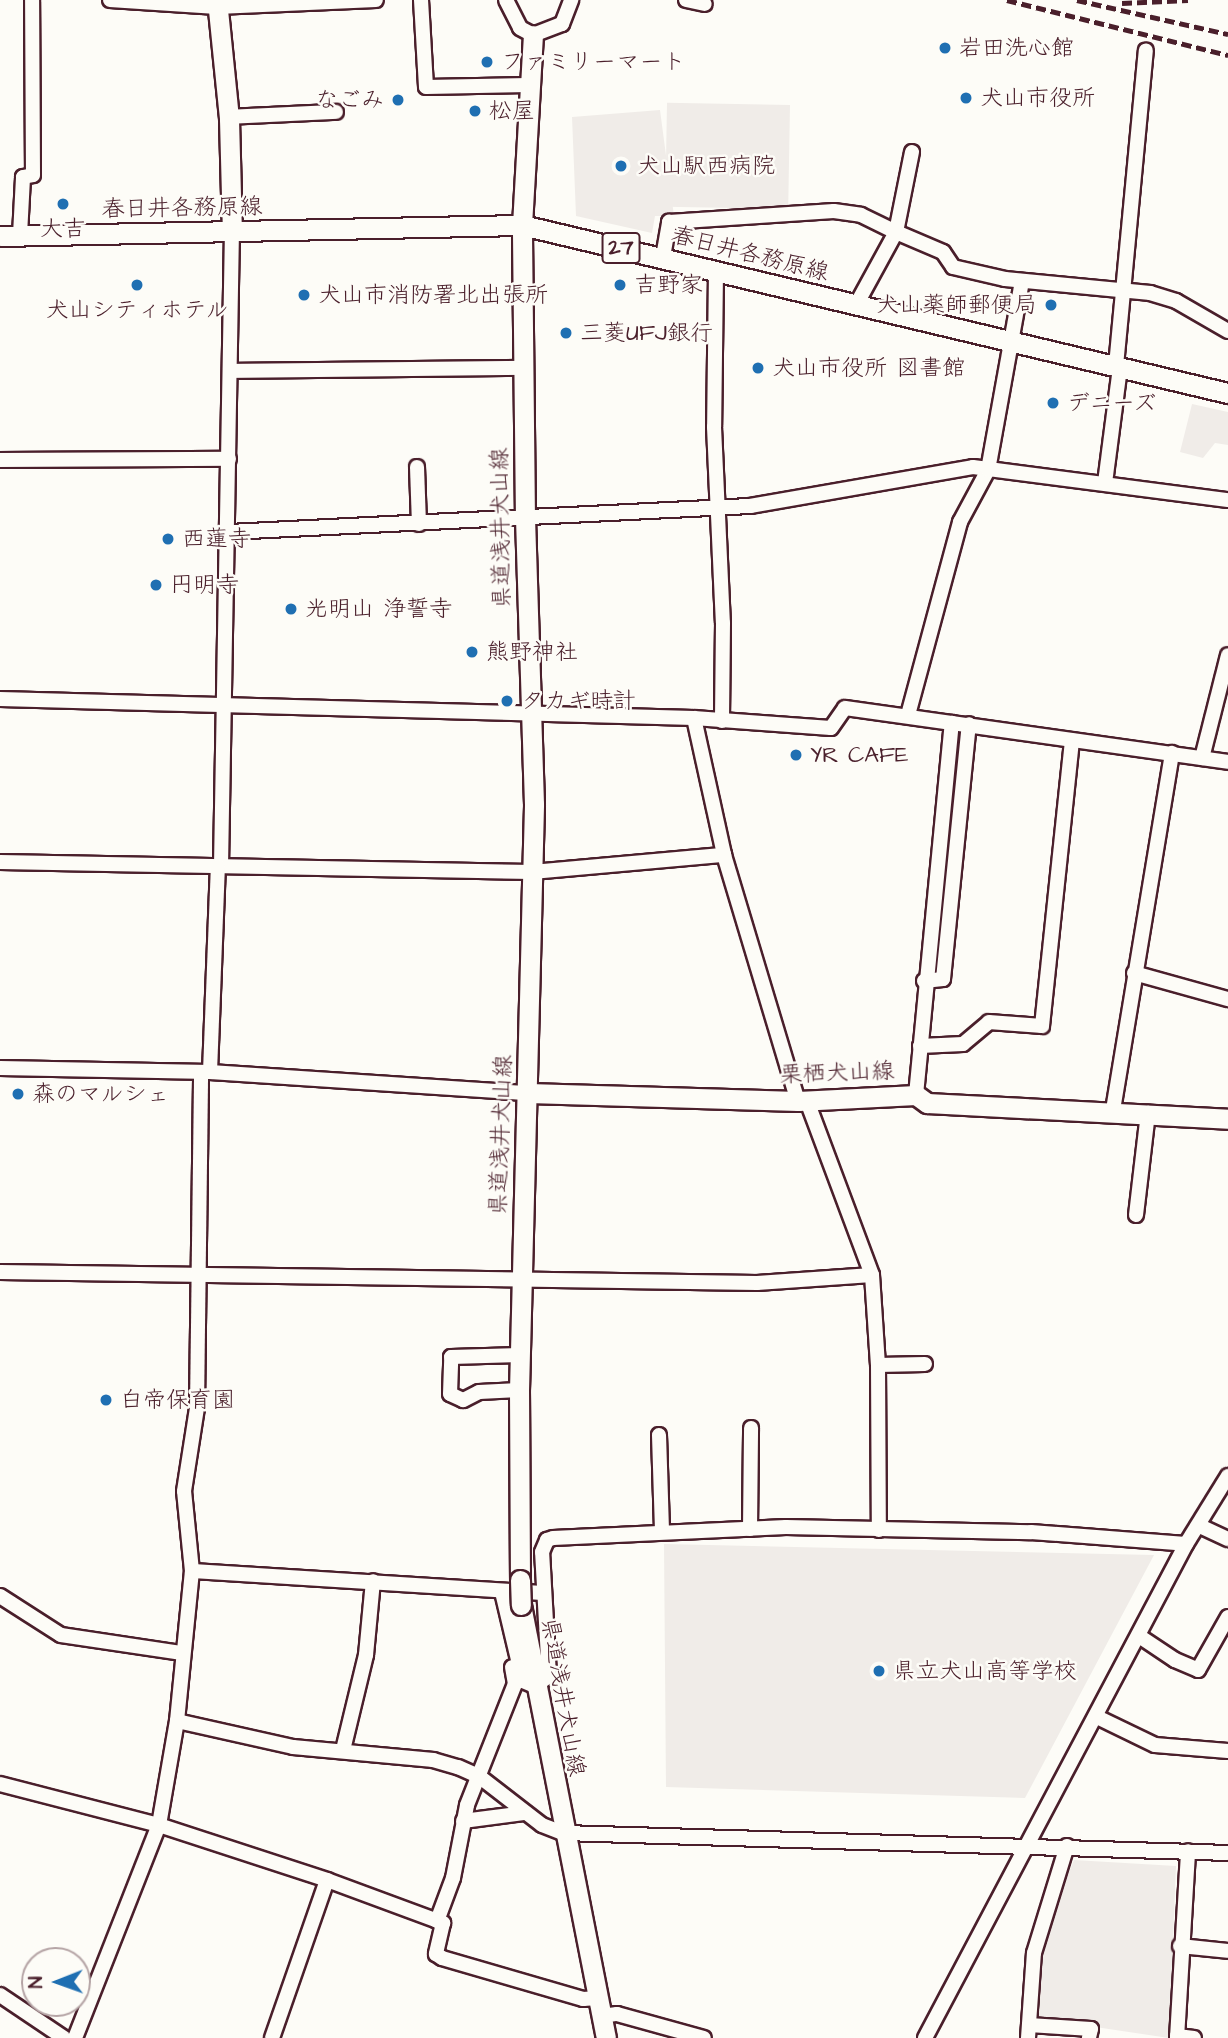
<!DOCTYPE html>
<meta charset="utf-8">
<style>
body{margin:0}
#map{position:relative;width:1228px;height:2038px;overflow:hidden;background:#fdfcf7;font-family:"Architects Daughter","Klee One",sans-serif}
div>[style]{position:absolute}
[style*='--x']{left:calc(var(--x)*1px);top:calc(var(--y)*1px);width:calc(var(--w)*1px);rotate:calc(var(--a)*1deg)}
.built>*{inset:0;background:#f0ece8;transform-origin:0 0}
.roads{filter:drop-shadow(2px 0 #4a1f2b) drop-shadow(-2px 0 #4a1f2b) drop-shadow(0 2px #4a1f2b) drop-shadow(0 -2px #4a1f2b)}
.minor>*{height:14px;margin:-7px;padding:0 7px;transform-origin:7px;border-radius:7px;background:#fdfcf7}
.major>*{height:19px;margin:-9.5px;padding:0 9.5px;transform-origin:9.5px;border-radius:9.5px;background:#fdfcf7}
.rail>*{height:4.5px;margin-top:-2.25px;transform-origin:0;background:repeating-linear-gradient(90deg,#4a1f2b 0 10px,transparent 0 15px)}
.bridges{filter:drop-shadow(2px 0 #4a1f2b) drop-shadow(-2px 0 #4a1f2b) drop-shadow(0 2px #4a1f2b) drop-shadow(0 -2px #4a1f2b)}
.major-bridge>*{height:19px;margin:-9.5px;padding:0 9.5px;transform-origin:9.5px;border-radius:9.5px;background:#fdfcf7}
.dots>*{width:19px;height:19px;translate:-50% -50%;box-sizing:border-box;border:4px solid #fdfcf7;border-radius:50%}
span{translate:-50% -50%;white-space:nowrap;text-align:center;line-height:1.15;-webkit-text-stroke:5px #fdfcf7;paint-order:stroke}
.shield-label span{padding:2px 5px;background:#fdfcf7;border:2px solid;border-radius:5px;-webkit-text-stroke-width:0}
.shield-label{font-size:21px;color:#4a1f2b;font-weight:700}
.poi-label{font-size:23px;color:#4a1f2b}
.left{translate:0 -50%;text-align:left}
.right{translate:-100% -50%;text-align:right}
.street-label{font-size:23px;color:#4a1f2b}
.north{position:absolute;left:21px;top:1947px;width:70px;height:70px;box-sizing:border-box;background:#fdfcf7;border:2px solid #b5a4a5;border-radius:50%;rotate:269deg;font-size:19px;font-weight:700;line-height:28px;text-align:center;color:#4a1f2b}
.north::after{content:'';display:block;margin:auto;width:24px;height:32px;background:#1f6fb2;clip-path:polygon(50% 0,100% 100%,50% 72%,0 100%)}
</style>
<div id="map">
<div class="built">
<i style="left:790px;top:105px;width:104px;height:123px;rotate:91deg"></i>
<i style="clip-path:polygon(660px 110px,674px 216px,655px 216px,652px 233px,576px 216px,572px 117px)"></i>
<i style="clip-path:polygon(1192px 404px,1228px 412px,1228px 445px,1215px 443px,1203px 458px,1180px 452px)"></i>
<i style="clip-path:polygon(664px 1544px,1154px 1555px,1025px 1798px,666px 1787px)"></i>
<i style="clip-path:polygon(1074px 1860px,1176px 1866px,1169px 2038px,1035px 2018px,1038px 1947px)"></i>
</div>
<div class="roads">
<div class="minor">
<i style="--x:110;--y:0;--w:107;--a:3.7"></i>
<i style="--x:217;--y:7;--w:159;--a:-2.5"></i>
<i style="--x:421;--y:0;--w:87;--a:86.7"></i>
<i style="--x:426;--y:87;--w:102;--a:-1.1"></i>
<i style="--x:506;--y:0;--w:31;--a:63"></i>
<i style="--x:520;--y:28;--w:15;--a:28"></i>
<i style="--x:533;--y:35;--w:31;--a:-21"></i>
<i style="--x:562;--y:24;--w:26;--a:-69"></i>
<i style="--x:686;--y:0;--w:19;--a:12"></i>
<i style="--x:228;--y:117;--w:108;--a:-2.7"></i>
<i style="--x:912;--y:152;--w:82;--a:101.3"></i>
<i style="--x:896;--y:232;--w:51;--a:23.1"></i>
<i style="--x:943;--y:252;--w:18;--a:56"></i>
<i style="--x:953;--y:267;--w:53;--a:13"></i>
<i style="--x:1005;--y:279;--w:146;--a:5.5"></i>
<i style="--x:1150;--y:293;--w:27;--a:17"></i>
<i style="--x:1176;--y:301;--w:60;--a:30"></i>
<i style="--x:20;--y:235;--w:58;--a:-87"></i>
<i style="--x:23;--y:177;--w:10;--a:-11"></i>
<i style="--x:33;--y:175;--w:175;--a:-90.3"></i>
<i style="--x:663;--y:257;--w:36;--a:-80"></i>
<i style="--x:669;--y:222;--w:165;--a:-3.8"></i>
<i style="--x:834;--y:211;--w:27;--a:8"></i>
<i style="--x:861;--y:215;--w:39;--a:26"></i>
<i style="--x:896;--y:232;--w:83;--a:118.7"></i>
<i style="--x:716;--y:272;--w:155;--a:90.7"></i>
<i style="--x:714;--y:427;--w:196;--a:87.4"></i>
<i style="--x:723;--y:623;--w:98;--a:90.6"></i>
<i style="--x:1116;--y:366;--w:317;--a:-84.6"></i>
<i style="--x:230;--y:371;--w:293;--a:-0.6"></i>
<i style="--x:0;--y:460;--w:229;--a:-0.3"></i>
<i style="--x:417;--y:467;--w:57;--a:88"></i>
<i style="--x:1105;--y:483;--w:117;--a:-82.6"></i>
<i style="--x:229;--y:532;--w:522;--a:-2.86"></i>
<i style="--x:750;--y:506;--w:226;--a:-9.9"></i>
<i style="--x:973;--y:467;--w:257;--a:7.4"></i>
<i style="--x:0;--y:699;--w:694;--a:1.57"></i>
<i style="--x:694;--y:718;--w:137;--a:4.2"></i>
<i style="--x:831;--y:728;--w:24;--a:-55"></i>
<i style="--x:845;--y:708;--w:387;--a:8"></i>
<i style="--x:908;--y:715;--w:200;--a:-74.9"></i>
<i style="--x:960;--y:522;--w:59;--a:-61.7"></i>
<i style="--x:988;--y:470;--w:192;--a:-79.8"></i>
<i style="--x:694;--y:718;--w:140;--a:77.6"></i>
<i style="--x:724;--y:855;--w:257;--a:73.3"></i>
<i style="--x:1202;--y:758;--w:106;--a:-75.8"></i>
<i style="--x:0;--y:862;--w:532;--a:1.08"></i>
<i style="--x:532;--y:872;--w:193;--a:-5.1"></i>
<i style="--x:221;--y:866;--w:635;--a:-89.01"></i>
<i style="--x:1134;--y:973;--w:98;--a:15.5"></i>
<i style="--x:924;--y:981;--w:19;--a:-6"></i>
<i style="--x:943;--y:979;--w:256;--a:-84.2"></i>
<i style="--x:920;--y:1046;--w:43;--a:-2.7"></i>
<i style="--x:963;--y:1044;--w:34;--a:-40"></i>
<i style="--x:989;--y:1022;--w:53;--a:4.3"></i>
<i style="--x:1042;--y:1026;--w:287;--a:-84"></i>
<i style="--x:0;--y:1068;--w:210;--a:1.1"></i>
<i style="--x:210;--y:1072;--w:319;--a:3.8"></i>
<i style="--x:210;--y:1072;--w:206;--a:-87.8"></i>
<i style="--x:916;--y:1095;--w:374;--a:-84.5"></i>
<i style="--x:807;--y:1101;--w:186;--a:69.5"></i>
<i style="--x:872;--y:1275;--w:90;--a:86.2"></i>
<i style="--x:878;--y:1365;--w:165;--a:89.7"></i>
<i style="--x:1113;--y:1110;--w:362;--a:-80.6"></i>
<i style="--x:1136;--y:1215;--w:103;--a:-83.3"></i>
<i style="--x:0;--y:1272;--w:757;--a:0.83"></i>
<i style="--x:757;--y:1283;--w:115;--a:-4"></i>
<i style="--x:878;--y:1365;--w:47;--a:-1.2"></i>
<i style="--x:519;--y:1390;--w:40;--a:177.1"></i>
<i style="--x:479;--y:1392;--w:18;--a:153"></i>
<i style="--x:463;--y:1400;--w:14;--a:-155"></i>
<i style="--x:450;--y:1394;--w:37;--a:-88"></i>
<i style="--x:451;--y:1357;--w:69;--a:-1.7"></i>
<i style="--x:659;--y:1435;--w:97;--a:88.2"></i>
<i style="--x:1200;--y:1526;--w:31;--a:25"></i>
<i style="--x:750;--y:1529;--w:101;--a:-89.4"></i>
<i style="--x:192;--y:1571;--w:352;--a:3.6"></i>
<i style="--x:502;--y:1592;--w:91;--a:76.7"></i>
<i style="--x:523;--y:1681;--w:13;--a:23"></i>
<i style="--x:535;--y:1686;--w:17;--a:-36"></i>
<i style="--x:549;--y:1676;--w:124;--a:-93.2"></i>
<i style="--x:542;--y:1552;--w:13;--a:-67"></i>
<i style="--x:547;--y:1540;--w:6;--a:-18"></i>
<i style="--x:553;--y:1538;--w:233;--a:-2.7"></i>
<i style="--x:786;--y:1527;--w:245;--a:1.2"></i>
<i style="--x:1031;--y:1532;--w:155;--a:4.4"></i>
<i style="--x:0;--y:1596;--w:72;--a:32.6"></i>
<i style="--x:61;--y:1635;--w:121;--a:8.5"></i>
<i style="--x:1139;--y:1636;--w:43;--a:33.7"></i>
<i style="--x:1175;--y:1660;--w:25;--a:23"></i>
<i style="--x:1198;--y:1670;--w:61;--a:-60.5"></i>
<i style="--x:1097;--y:1717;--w:64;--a:25.8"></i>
<i style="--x:1155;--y:1745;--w:73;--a:4.7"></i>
<i style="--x:177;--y:1721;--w:119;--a:12.6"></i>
<i style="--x:293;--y:1747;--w:141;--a:5.3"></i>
<i style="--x:433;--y:1760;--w:26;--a:16"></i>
<i style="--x:458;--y:1767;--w:24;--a:24"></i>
<i style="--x:480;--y:1777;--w:78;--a:37.7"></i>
<i style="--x:542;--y:1825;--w:22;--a:21"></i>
<i style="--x:563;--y:1833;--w:665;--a:1.72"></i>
<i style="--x:343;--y:1750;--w:98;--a:-76.4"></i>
<i style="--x:366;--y:1655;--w:74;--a:-84.6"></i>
<i style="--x:0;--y:1784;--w:164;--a:14.5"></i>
<i style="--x:159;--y:1825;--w:177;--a:18.1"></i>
<i style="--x:327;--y:1880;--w:124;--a:20.3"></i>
<i style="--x:443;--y:1923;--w:32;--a:103"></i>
<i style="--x:436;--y:1954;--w:7;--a:34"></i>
<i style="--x:442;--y:1958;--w:147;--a:16.2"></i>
<i style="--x:583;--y:1999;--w:15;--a:-4"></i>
<i style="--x:463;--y:1821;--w:63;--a:-7.4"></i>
<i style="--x:437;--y:1921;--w:46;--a:-69.6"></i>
<i style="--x:453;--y:1878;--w:74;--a:-79.1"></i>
<i style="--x:467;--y:1805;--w:130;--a:-68.4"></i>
<i style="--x:515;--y:1684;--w:17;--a:-100"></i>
<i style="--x:1180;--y:1946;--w:48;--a:5.9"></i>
<i style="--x:0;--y:1995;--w:77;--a:33.9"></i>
<i style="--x:602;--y:2016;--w:15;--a:-8"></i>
<i style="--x:617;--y:2014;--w:90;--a:15.4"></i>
<i style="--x:1029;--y:2025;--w:62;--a:3.7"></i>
<i style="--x:1091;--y:2029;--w:9;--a:103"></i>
<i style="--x:1177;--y:2036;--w:17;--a:7"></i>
<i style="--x:75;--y:2038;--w:229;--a:-68.5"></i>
<i style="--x:159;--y:1825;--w:106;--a:-80.2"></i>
<i style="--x:177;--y:1721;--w:151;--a:-84.3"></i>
<i style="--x:192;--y:1571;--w:80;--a:-95.7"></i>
<i style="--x:184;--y:1491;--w:84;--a:-81.1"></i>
<i style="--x:197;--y:1408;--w:336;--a:-89.3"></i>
<i style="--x:272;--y:2038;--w:167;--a:-70.8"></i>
<i style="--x:925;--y:2038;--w:559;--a:-62.15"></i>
<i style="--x:1186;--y:1544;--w:80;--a:-58.3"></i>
<i style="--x:1028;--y:2038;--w:85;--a:-86"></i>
<i style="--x:1034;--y:1953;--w:112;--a:-72.9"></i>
<i style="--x:1177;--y:2038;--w:187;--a:-86.6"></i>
</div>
<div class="major">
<i style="--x:217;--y:0;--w:120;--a:84.2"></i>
<i style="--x:229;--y:119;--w:112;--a:88.5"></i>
<i style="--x:0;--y:236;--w:522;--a:-1.21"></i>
<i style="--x:522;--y:225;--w:726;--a:13.39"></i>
<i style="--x:528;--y:1093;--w:270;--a:1.7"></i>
<i style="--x:798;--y:1101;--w:118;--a:-2.9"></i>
<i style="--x:916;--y:1095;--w:14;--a:36"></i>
<i style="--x:927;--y:1103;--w:301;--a:3"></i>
<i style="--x:520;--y:1580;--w:190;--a:-90.3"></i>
<i style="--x:519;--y:1390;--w:586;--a:-88.53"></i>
<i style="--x:534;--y:804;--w:284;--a:-91.8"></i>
<i style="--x:525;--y:520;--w:295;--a:-90.6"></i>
<i style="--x:522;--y:225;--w:190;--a:-86.7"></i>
<i style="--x:521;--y:1605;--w:441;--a:78.9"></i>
</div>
</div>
<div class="rail">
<i style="--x:1007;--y:0;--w:228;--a:14"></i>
<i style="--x:1077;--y:0;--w:155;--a:12.7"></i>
<i style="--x:1122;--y:3;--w:66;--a:-2.6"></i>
</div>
<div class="bridges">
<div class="major-bridge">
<i style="--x:520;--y:1580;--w:25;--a:88"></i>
</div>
</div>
<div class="dots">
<i style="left:945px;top:48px;background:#1f6fb2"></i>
<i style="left:487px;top:62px;background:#1f6fb2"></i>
<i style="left:966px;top:98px;background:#1f6fb2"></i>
<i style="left:398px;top:100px;background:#1f6fb2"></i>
<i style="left:475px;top:111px;background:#1f6fb2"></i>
<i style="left:621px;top:166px;background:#1f6fb2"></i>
<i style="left:63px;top:204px;background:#1f6fb2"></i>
<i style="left:137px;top:285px;background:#1f6fb2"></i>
<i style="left:620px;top:285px;background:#1f6fb2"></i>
<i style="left:304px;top:295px;background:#1f6fb2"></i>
<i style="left:1051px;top:305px;background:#1f6fb2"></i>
<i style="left:566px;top:333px;background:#1f6fb2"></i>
<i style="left:758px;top:368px;background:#1f6fb2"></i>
<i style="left:1053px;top:403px;background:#1f6fb2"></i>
<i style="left:168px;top:539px;background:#1f6fb2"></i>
<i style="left:156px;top:585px;background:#1f6fb2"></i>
<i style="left:291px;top:609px;background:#1f6fb2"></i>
<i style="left:472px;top:652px;background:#1f6fb2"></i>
<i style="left:507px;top:701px;background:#1f6fb2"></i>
<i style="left:796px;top:755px;background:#1f6fb2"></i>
<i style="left:18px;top:1094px;background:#1f6fb2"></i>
<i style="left:106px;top:1400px;background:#1f6fb2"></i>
<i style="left:879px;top:1671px;background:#1f6fb2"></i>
</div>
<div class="shield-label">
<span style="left:621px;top:248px">27</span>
</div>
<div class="poi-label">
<span class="left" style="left:959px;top:48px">岩田洗心館</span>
<span class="left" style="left:501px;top:62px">ファミリーマート</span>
<span class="left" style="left:980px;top:98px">犬山市役所</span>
<span class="right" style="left:384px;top:100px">なごみ</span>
<span class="left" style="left:489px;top:111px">松屋</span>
<span class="left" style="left:637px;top:166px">犬山駅西病院</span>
<span style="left:63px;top:229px">大吉</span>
<span class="left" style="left:634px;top:285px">吉野家</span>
<span class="left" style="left:318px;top:295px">犬山市消防署北出張所</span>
<span class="right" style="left:1037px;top:305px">犬山薬師郵便局</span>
<span style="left:137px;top:310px">犬山シティホテル</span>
<span class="left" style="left:580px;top:333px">三菱UFJ銀行</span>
<span class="left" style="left:772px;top:368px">犬山市役所 図書館</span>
<span class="left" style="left:1067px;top:403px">デニーズ</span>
<span class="left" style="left:182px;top:539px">西蓮寺</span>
<span class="left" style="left:170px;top:585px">円明寺</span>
<span class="left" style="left:305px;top:609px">光明山 浄誓寺</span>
<span class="left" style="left:486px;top:652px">熊野神社</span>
<span class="left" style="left:521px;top:701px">タカギ時計</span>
<span class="left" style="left:810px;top:755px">YR CAFE</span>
<span class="left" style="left:32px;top:1094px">森のマルシェ</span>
<span class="left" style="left:120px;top:1400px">白帝保育園</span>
<span class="left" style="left:893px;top:1671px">県立犬山高等学校</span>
</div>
<div class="street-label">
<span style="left:182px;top:208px;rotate:-1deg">春日井各務原線</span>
<span style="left:750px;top:254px;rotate:14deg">春日井各務原線</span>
<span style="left:501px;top:528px;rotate:-91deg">県道浅井犬山線</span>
<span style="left:837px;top:1073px;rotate:-2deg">栗栖犬山線</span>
<span style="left:501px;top:1135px;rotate:-88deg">県道浅井犬山線</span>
<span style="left:563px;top:1697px;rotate:80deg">県道浅井犬山線</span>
</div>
<div class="north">N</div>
</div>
